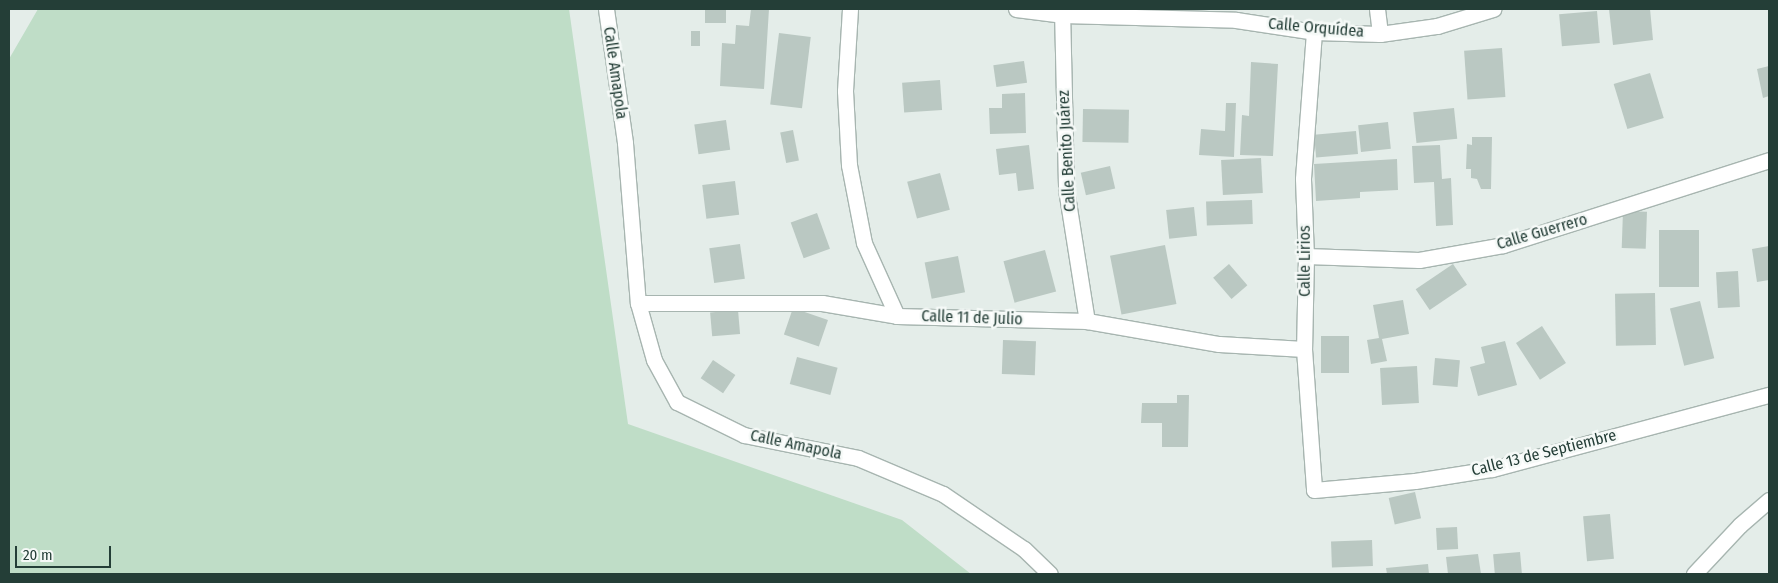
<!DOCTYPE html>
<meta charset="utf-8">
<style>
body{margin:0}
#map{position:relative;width:1778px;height:583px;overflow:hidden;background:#e4ede9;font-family:"Fira Sans Condensed",sans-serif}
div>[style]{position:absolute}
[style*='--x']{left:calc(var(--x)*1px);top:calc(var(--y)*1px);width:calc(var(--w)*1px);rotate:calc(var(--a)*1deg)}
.green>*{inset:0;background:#bfddc7}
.building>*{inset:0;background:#bac8c2;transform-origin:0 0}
.roads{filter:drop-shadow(1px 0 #a7b5b0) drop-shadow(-1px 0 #a7b5b0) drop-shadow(0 1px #a7b5b0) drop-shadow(0 -1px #a7b5b0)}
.street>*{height:15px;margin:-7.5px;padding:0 7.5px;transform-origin:7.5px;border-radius:7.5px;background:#fff}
span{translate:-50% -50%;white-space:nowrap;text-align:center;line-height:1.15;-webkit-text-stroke:5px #f5f9f7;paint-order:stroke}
.street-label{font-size:16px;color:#243e37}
.frame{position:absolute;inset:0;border:10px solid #243e37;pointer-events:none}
.scale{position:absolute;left:15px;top:546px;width:96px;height:22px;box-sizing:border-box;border:2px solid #243e37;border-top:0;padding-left:6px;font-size:15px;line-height:18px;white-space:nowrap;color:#243e37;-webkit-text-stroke:4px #f5f9f7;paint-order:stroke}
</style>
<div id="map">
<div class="green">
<i style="clip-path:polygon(38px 9px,569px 9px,628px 424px,902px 520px,971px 574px,9px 574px,9px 59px)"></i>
</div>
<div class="building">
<i style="left:705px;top:9px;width:21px;height:14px"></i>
<i style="clip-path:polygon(751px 9px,769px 9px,764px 89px,720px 86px,722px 43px,735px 44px,736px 25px,749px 26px)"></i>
<i style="clip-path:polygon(1609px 9px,1650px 9px,1653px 40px,1613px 45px)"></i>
<i style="left:1597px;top:11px;width:32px;height:38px;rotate:85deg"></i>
<i style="left:691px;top:31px;width:9px;height:15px"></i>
<i style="left:779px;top:33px;width:32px;height:72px;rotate:7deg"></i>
<i style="left:1502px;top:48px;width:49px;height:38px;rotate:86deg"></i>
<i style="left:1024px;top:61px;width:22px;height:31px;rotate:82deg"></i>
<i style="clip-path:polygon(1251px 62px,1278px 64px,1273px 156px,1240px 155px,1242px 115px,1249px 116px)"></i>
<i style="clip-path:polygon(1769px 66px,1769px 96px,1763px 98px,1757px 69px)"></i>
<i style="left:1650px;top:73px;width:47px;height:38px;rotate:73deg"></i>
<i style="left:940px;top:80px;width:30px;height:38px;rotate:86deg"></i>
<i style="clip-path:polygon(1025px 93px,1026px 133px,990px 134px,989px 108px,1002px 108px,1002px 94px)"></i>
<i style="clip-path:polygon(1226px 103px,1236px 103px,1234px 157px,1199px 155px,1201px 129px,1225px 131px)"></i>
<i style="left:1454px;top:108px;width:31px;height:41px;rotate:84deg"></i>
<i style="left:1083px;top:109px;width:46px;height:33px;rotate:1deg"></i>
<i style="left:726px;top:120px;width:30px;height:32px;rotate:82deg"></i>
<i style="left:1388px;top:122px;width:27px;height:30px;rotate:84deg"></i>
<i style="left:793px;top:130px;width:31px;height:13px;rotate:79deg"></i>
<i style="left:1356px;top:131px;width:23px;height:42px;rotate:85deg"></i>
<i style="clip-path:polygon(1472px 137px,1492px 137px,1491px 189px,1481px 189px,1477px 179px,1471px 178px,1471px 169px,1466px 169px,1467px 144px,1472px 145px)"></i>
<i style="clip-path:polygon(1029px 145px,1034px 189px,1018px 191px,1016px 173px,999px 175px,996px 149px)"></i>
<i style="clip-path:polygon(1440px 145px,1442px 179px,1451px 178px,1453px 225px,1436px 226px,1434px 182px,1414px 183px,1412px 146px)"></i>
<i style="left:1261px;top:158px;width:35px;height:40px;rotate:87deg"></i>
<i style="clip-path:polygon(1397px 159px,1398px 190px,1360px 192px,1360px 198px,1316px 201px,1314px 164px)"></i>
<i style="left:1110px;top:166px;width:23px;height:30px;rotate:77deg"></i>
<i style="left:940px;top:173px;width:38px;height:34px;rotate:75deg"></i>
<i style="left:735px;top:181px;width:34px;height:33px;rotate:83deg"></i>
<i style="left:1252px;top:200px;width:24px;height:46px;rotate:88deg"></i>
<i style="left:1194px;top:207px;width:29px;height:28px;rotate:84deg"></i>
<i style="left:1623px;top:211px;width:24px;height:37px;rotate:2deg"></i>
<i style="left:817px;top:213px;width:38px;height:28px;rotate:70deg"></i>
<i style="left:1659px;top:230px;width:40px;height:57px"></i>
<i style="left:740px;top:244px;width:35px;height:31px;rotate:82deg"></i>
<i style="left:1165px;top:245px;width:60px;height:56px;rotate:79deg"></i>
<i style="clip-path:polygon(1769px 246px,1769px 280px,1757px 282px,1752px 249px)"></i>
<i style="left:1045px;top:250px;width:43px;height:43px;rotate:75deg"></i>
<i style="left:958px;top:256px;width:37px;height:34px;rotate:79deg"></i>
<i style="left:1229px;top:264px;width:28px;height:21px;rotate:49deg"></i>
<i style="left:1453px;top:264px;width:25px;height:45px;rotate:56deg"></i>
<i style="left:1738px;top:271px;width:36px;height:22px;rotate:87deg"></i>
<i style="left:1655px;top:293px;width:52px;height:40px;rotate:89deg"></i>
<i style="clip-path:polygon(1403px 300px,1409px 334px,1382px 339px,1387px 361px,1371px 364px,1367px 340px,1379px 338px,1373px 305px)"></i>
<i style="left:1700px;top:301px;width:59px;height:31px;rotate:76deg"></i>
<i style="left:793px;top:308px;width:37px;height:28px;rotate:19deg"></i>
<i style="left:738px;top:310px;width:24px;height:28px;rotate:85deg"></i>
<i style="left:1542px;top:326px;width:44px;height:31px;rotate:57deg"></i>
<i style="left:1349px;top:336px;width:37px;height:28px;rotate:90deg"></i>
<i style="left:1003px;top:340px;width:33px;height:34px;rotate:2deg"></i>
<i style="clip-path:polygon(1505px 341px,1517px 385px,1478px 396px,1470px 367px,1485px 363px,1481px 347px)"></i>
<i style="left:797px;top:357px;width:42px;height:28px;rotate:15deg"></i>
<i style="left:1435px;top:358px;width:25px;height:27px;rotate:5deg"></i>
<i style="left:713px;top:360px;width:27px;height:22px;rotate:34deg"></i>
<i style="left:1417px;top:366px;width:37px;height:37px;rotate:87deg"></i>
<i style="clip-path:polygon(1177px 395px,1189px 395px,1188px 447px,1162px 447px,1162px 423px,1141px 423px,1142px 403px,1177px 403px)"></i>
<i style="left:1415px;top:492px;width:27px;height:27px;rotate:77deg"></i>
<i style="left:1610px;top:514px;width:45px;height:27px;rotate:85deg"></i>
<i style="left:1457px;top:527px;width:22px;height:21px;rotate:87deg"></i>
<i style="left:1372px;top:540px;width:26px;height:41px;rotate:88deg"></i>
<i style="left:1520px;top:552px;width:22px;height:27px;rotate:85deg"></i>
<i style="clip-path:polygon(1478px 554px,1481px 574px,1448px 574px,1446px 557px)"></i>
<i style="clip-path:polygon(1428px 564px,1429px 574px,1387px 574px,1386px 568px)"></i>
</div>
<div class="roads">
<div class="street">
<i style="--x:606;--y:9;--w:135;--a:81.9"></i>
<i style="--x:625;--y:143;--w:161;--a:85.4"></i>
<i style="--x:638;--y:303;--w:59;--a:74.3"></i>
<i style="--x:654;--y:360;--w:48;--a:61.3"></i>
<i style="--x:677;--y:402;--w:75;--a:26.2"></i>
<i style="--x:744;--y:435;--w:116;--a:11.4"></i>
<i style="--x:858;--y:458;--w:92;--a:23"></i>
<i style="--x:943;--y:494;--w:98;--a:34.2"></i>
<i style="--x:1024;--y:549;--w:36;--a:44"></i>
<i style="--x:850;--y:9;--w:82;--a:93.5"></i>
<i style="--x:845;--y:91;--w:74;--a:86.9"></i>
<i style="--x:849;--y:165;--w:79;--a:79.1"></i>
<i style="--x:864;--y:243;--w:80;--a:65.7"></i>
<i style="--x:1016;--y:9;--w:46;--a:7.4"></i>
<i style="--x:1062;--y:15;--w:174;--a:1.6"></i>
<i style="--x:1236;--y:20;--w:79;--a:8.7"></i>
<i style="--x:1314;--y:32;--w:66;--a:1.7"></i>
<i style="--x:1380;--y:34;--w:58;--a:-8"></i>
<i style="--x:1437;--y:26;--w:59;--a:-16.9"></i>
<i style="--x:1062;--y:9;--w:180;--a:88.7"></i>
<i style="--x:1066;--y:189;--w:134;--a:81"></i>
<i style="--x:1377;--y:9;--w:25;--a:83"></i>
<i style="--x:1314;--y:32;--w:147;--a:94.3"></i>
<i style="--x:1303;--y:179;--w:77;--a:87.8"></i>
<i style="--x:1306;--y:256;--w:93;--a:91.2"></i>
<i style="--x:1304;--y:349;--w:141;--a:85.9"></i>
<i style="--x:1314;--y:490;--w:101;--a:-5.1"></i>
<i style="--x:1415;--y:481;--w:78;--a:-8.9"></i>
<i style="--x:1492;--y:469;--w:287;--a:-15"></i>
<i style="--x:1306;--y:256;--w:113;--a:2"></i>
<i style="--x:1419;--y:260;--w:85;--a:-10.1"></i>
<i style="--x:1503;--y:245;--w:279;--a:-17.7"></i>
<i style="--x:638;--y:303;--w:184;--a:0"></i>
<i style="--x:822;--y:303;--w:76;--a:9.8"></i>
<i style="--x:897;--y:316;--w:190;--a:1.5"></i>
<i style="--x:1087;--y:321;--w:134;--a:9.9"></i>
<i style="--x:1219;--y:344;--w:85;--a:3.4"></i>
<i style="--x:1694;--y:574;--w:67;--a:-46.8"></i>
<i style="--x:1740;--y:525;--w:38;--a:-41"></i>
</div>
</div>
<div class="street-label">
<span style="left:1316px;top:28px;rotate:5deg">Calle Orquídea</span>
<span style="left:615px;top:73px;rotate:82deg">Calle Amapola</span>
<span style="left:1067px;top:151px;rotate:-93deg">Calle Benito Juárez</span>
<span style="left:1542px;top:232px;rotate:-16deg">Calle Guerrero</span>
<span style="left:1305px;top:261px;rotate:-90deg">Calle Lirios</span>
<span style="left:972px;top:318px;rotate:2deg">Calle 11 de Julio</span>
<span style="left:796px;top:445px;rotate:12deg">Calle Amapola</span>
<span style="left:1544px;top:453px;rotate:-14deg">Calle 13 de Septiembre</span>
</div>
<div class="frame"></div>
<div class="scale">20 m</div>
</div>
